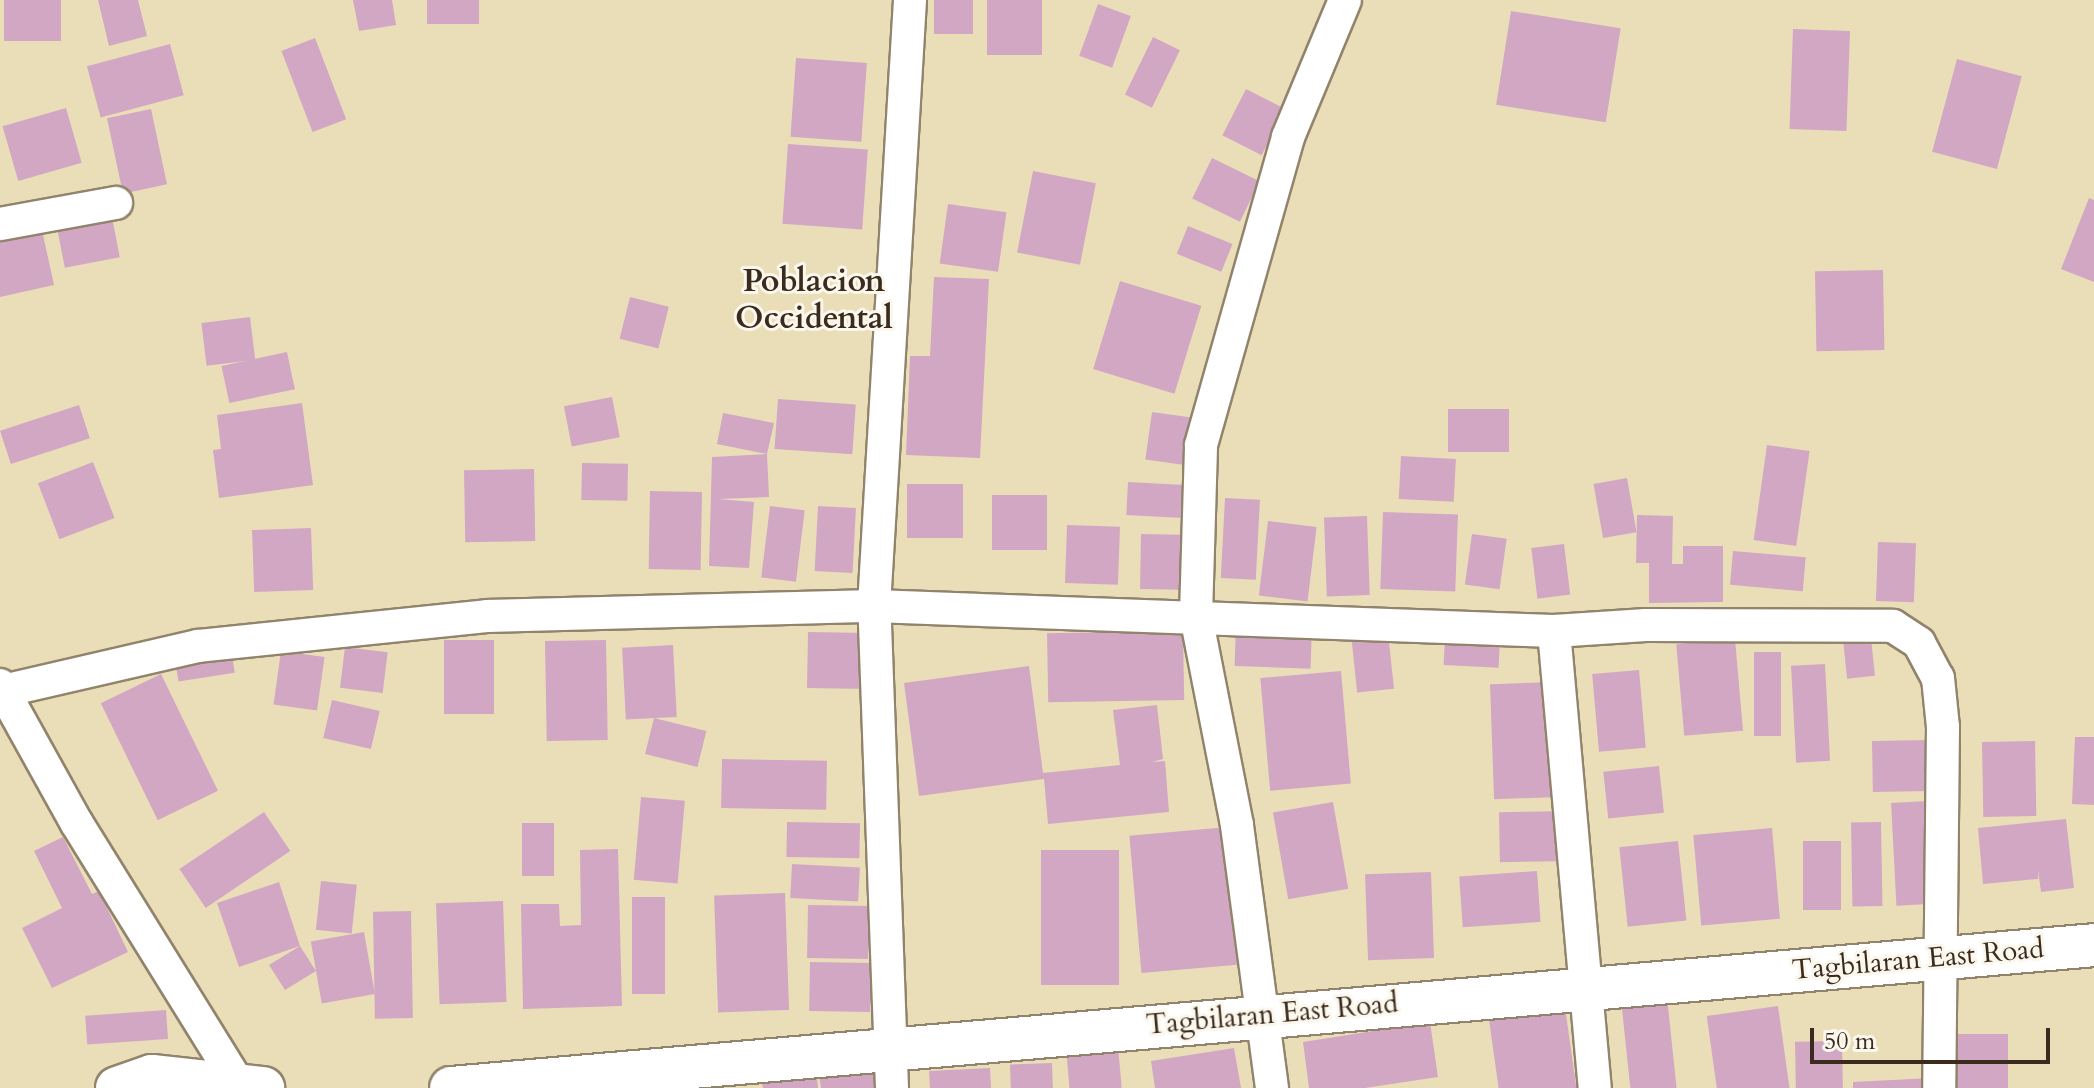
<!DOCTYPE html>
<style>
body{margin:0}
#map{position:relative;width:2094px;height:1088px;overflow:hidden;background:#eadeb9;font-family:Cardo,serif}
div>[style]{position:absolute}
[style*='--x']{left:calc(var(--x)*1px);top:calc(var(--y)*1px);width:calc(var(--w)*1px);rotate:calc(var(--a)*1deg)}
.building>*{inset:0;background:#d2a7c3;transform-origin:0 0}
.roads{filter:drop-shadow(2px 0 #92846c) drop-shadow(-2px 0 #92846c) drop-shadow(0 2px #92846c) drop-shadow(0 -2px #92846c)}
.minor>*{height:32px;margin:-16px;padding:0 16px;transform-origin:16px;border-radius:16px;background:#fff}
.major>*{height:42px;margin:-21px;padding:0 21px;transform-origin:21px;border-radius:21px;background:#fff}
span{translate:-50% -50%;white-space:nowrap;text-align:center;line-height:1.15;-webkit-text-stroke:6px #fbf7ec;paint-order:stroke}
.street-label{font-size:28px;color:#3b2a1e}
.quarter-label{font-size:32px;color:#3b2a1e;font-weight:700}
.scale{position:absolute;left:1810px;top:1028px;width:240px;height:36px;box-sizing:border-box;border:4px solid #3b2a1e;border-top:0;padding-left:10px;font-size:24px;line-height:28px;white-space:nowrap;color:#3b2a1e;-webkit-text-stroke:6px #fbf7ec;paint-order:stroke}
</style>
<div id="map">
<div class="building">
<i style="left:4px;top:0;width:57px;height:41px"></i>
<i style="clip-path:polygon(98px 0,138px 0,147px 36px,109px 46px)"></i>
<i style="clip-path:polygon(353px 0,392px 0,396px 25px,359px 31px)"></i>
<i style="left:427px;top:0;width:52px;height:24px"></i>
<i style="left:934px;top:0;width:39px;height:34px"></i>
<i style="left:987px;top:0;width:55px;height:55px"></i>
<i style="left:1098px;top:4px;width:35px;height:55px;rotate:20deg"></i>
<i style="left:1511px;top:11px;width:111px;height:95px;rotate:9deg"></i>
<i style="left:1793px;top:29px;width:57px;height:100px;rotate:2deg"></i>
<i style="left:1153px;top:37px;width:30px;height:64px;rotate:26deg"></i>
<i style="left:315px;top:38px;width:87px;height:36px;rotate:69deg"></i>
<i style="left:170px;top:44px;width:53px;height:86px;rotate:75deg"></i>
<i style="left:796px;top:58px;width:71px;height:79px;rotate:4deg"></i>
<i style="left:1957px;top:59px;width:67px;height:96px;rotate:15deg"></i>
<i style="left:1246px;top:89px;width:44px;height:52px;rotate:27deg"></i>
<i style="left:66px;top:108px;width:57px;height:66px;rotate:74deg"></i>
<i style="left:151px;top:109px;width:77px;height:45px;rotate:78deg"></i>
<i style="left:788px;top:144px;width:80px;height:80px;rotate:4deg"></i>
<i style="left:1212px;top:158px;width:53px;height:45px;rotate:26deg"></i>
<i style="left:1033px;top:171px;width:64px;height:83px;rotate:11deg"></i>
<i style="clip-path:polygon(2089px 198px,2094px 200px,2094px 282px,2061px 269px)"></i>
<i style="left:948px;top:204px;width:59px;height:60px;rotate:8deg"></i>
<i style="left:111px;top:212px;width:46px;height:56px;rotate:79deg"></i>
<i style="left:1188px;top:226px;width:48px;height:30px;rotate:22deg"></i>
<i style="clip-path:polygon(42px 230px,54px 285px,0 297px,0 239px)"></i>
<i style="left:1883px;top:270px;width:80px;height:68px;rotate:89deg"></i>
<i style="clip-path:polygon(934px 277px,989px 279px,980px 458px,906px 455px,910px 356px,930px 356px)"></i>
<i style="left:1120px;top:281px;width:85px;height:92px;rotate:17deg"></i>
<i style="left:630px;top:297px;width:40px;height:43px;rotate:14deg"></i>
<i style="left:250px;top:317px;width:43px;height:49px;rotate:83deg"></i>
<i style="left:287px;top:352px;width:38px;height:67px;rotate:78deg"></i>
<i style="left:612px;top:397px;width:41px;height:49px;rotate:79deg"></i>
<i style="left:778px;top:399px;width:78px;height:50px;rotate:4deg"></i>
<i style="clip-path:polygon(302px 403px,313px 485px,219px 498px,213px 450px,221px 449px,217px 415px)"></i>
<i style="left:79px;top:405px;width:35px;height:83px;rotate:72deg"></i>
<i style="left:1448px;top:409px;width:61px;height:43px"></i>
<i style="left:1152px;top:412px;width:49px;height:48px;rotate:8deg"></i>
<i style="clip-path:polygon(723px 413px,774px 423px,767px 454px,769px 497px,718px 499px,754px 502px,749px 568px,709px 566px,712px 457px,767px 454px,717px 444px)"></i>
<i style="left:1767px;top:445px;width:43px;height:96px;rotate:8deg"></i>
<i style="left:1401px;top:456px;width:55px;height:43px;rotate:3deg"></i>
<i style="left:93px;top:462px;width:60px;height:59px;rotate:69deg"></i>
<i style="left:582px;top:463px;width:46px;height:37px;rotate:1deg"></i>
<i style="left:534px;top:469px;width:72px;height:70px;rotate:89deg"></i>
<i style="left:1627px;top:478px;width:55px;height:34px;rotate:80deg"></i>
<i style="left:1128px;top:482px;width:71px;height:33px;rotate:3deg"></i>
<i style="left:907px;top:484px;width:56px;height:54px"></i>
<i style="left:650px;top:491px;width:52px;height:78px;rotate:1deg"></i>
<i style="left:992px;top:495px;width:55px;height:55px"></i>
<i style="left:1225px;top:498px;width:35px;height:80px;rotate:3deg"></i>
<i style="left:770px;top:506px;width:35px;height:72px;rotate:7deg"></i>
<i style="left:818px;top:506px;width:38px;height:65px;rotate:3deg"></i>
<i style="left:1383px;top:512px;width:75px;height:77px;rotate:2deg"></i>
<i style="clip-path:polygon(1637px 515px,1673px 516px,1672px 564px,1683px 564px,1683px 546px,1723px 546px,1723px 602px,1649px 603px,1649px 563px,1636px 563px)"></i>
<i style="left:1367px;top:516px;width:79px;height:43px;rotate:88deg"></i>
<i style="left:1268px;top:521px;width:49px;height:75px;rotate:7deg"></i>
<i style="left:1067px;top:525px;width:53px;height:58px;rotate:2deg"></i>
<i style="left:311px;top:528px;width:62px;height:59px;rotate:88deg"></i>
<i style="left:1141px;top:534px;width:52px;height:55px;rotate:1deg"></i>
<i style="left:1472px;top:534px;width:35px;height:51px;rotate:8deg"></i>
<i style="left:1878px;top:542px;width:38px;height:59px;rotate:2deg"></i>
<i style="left:1564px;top:544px;width:51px;height:33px;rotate:83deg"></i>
<i style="left:1733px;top:551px;width:73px;height:34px;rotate:5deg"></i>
<i style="left:1236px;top:625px;width:76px;height:41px;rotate:2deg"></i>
<i style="left:1183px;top:631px;width:69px;height:136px;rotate:89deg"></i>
<i style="left:808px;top:632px;width:62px;height:56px;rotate:1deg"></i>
<i style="left:1388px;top:632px;width:57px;height:37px;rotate:84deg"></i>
<i style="left:1445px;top:638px;width:55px;height:27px;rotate:3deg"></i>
<i style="left:1871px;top:638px;width:38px;height:28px;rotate:84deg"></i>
<i style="left:1735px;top:639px;width:92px;height:59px;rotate:85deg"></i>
<i style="left:444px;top:640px;width:50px;height:74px"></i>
<i style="left:606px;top:640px;width:100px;height:61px;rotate:89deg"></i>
<i style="left:673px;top:645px;width:72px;height:51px;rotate:87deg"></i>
<i style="left:345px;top:647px;width:43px;height:41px;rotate:7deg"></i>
<i style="left:231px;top:649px;width:24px;height:57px;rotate:81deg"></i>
<i style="left:281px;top:651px;width:44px;height:54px;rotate:8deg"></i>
<i style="left:1754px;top:652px;width:27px;height:84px"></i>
<i style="left:1825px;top:664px;width:97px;height:34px;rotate:87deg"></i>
<i style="clip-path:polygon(1029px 666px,1043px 773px,1120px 765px,1113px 710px,1157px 705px,1163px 759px,1152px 762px,1165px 761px,1169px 812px,1048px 824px,1044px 779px,919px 796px,904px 683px)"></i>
<i style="left:1639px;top:670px;width:78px;height:47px;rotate:85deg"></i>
<i style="left:1341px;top:671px;width:113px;height:81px;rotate:85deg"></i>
<i style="left:161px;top:674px;width:130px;height:67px;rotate:64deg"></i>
<i style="left:1555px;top:682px;width:115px;height:65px;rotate:88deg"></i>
<i style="left:332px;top:700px;width:49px;height:39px;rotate:13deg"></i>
<i style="left:654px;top:718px;width:54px;height:37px;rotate:14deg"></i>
<i style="clip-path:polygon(2075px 737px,2094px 737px,2094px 805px,2072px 804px)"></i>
<i style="left:1929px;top:740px;width:51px;height:57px;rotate:89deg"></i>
<i style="left:2035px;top:741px;width:75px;height:53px;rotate:89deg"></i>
<i style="left:722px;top:759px;width:105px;height:49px;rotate:1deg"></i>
<i style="left:1659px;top:766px;width:47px;height:56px;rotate:84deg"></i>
<i style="left:641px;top:797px;width:44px;height:83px;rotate:5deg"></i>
<i style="left:1927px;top:801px;width:103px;height:36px;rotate:87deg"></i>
<i style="left:1333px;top:802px;width:88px;height:61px;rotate:80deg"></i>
<i style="left:1571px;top:811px;width:50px;height:72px;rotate:89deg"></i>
<i style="left:264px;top:812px;width:47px;height:102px;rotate:56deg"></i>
<i style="clip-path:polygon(2066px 819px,2074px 888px,2041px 892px,2038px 870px,2038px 879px,1983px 884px,1978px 828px)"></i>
<i style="left:787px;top:822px;width:73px;height:35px;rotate:1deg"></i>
<i style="left:1881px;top:822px;width:84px;height:30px;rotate:89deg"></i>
<i style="left:522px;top:823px;width:32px;height:53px"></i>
<i style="left:1228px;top:827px;width:138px;height:99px;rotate:85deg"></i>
<i style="left:1772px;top:828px;width:91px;height:79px;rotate:85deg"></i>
<i style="clip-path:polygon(63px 837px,92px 894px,99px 891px,128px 952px,52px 988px,22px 928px,62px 908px,34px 851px)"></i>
<i style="left:1678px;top:841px;width:80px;height:59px;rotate:84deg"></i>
<i style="left:1803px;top:841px;width:38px;height:69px"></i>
<i style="clip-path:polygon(618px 849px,622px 1006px,523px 1009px,521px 904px,559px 904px,560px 926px,581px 925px,580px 850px)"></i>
<i style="left:1041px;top:850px;width:78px;height:135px"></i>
<i style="left:792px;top:864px;width:68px;height:34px;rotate:3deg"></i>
<i style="left:1537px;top:871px;width:51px;height:78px;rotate:86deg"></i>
<i style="left:1431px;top:872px;width:86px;height:66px;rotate:88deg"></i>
<i style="left:321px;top:881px;width:36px;height:49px;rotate:6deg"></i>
<i style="clip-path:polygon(279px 882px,300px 946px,316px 971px,285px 990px,269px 965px,300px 946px,239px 967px,217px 903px)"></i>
<i style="left:785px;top:893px;width:117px;height:71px;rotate:88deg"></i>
<i style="left:632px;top:897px;width:33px;height:97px"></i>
<i style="left:503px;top:901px;width:101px;height:67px;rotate:88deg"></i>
<i style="left:808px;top:905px;width:61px;height:53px;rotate:1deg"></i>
<i style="left:411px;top:911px;width:107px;height:38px;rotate:89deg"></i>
<i style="left:364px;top:932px;width:63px;height:54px;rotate:80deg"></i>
<i style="left:810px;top:962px;width:61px;height:49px;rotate:1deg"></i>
<i style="left:1667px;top:997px;width:92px;height:46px;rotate:84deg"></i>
<i style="left:1564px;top:1000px;width:89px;height:77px;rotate:82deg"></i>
<i style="left:1778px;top:1006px;width:83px;height:72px;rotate:82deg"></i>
<i style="left:166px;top:1010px;width:29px;height:81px;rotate:86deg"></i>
<i style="clip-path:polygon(1430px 1022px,1438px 1077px,1365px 1088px,1309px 1088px,1303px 1042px)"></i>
<i style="left:1955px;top:1034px;width:53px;height:54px"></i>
<i style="left:1842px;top:1041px;width:47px;height:47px;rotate:89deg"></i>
<i style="left:1118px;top:1046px;width:42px;height:52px;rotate:85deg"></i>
<i style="clip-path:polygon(1234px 1048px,1241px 1088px,1155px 1088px,1151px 1061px)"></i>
<i style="left:1052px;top:1063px;width:25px;height:42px;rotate:88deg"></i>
<i style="clip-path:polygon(880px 1065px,884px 1088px,821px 1088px,819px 1074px)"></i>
<i style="clip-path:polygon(990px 1068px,991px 1088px,930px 1088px,929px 1071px)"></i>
<i style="clip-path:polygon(817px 1078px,818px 1088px,763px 1088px,762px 1084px)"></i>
<i style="clip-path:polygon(1931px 1078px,1932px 1088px,1853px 1088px,1853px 1082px)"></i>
</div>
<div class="roads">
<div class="minor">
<i style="--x:0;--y:224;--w:118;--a:-10.3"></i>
<i style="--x:1554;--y:631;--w:459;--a:84.9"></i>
<i style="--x:0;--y:685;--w:157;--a:61"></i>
<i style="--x:76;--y:822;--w:313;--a:58.2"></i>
<i style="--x:3;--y:691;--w:200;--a:-13"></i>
<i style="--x:198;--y:646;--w:291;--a:-5.9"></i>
<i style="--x:487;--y:616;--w:387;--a:-1.5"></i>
<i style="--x:874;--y:606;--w:680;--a:2.11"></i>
<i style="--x:1554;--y:631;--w:92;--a:-3.7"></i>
<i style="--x:1646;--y:625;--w:247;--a:0.2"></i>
<i style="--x:1893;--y:626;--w:31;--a:33"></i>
<i style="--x:1919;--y:643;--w:40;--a:62"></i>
<i style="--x:1938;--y:678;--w:49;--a:84.2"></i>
<i style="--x:1943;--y:727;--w:361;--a:90.6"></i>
<i style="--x:892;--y:1088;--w:482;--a:-92.1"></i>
<i style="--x:874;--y:606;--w:607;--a:-86.6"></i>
<i style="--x:1272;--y:1088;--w:265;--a:-97.6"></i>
<i style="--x:1237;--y:825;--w:213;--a:-101.1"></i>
<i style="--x:1196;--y:616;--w:171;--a:-88.3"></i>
<i style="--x:1201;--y:445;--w:320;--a:-74.2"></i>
<i style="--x:1288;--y:137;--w:148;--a:-67.4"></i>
</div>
<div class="major">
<i style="--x:117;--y:1088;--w:37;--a:-19"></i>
<i style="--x:152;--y:1076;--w:112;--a:6.2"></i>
<i style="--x:451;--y:1088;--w:1649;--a:-4.97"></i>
</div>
</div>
<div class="street-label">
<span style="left:1918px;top:959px;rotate:-5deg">Tagbilaran East Road</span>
<span style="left:1272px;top:1014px;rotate:-5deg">Tagbilaran East Road</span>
</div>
<div class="quarter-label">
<span style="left:814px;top:300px">Poblacion<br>Occidental</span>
</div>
<div class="scale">50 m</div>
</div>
